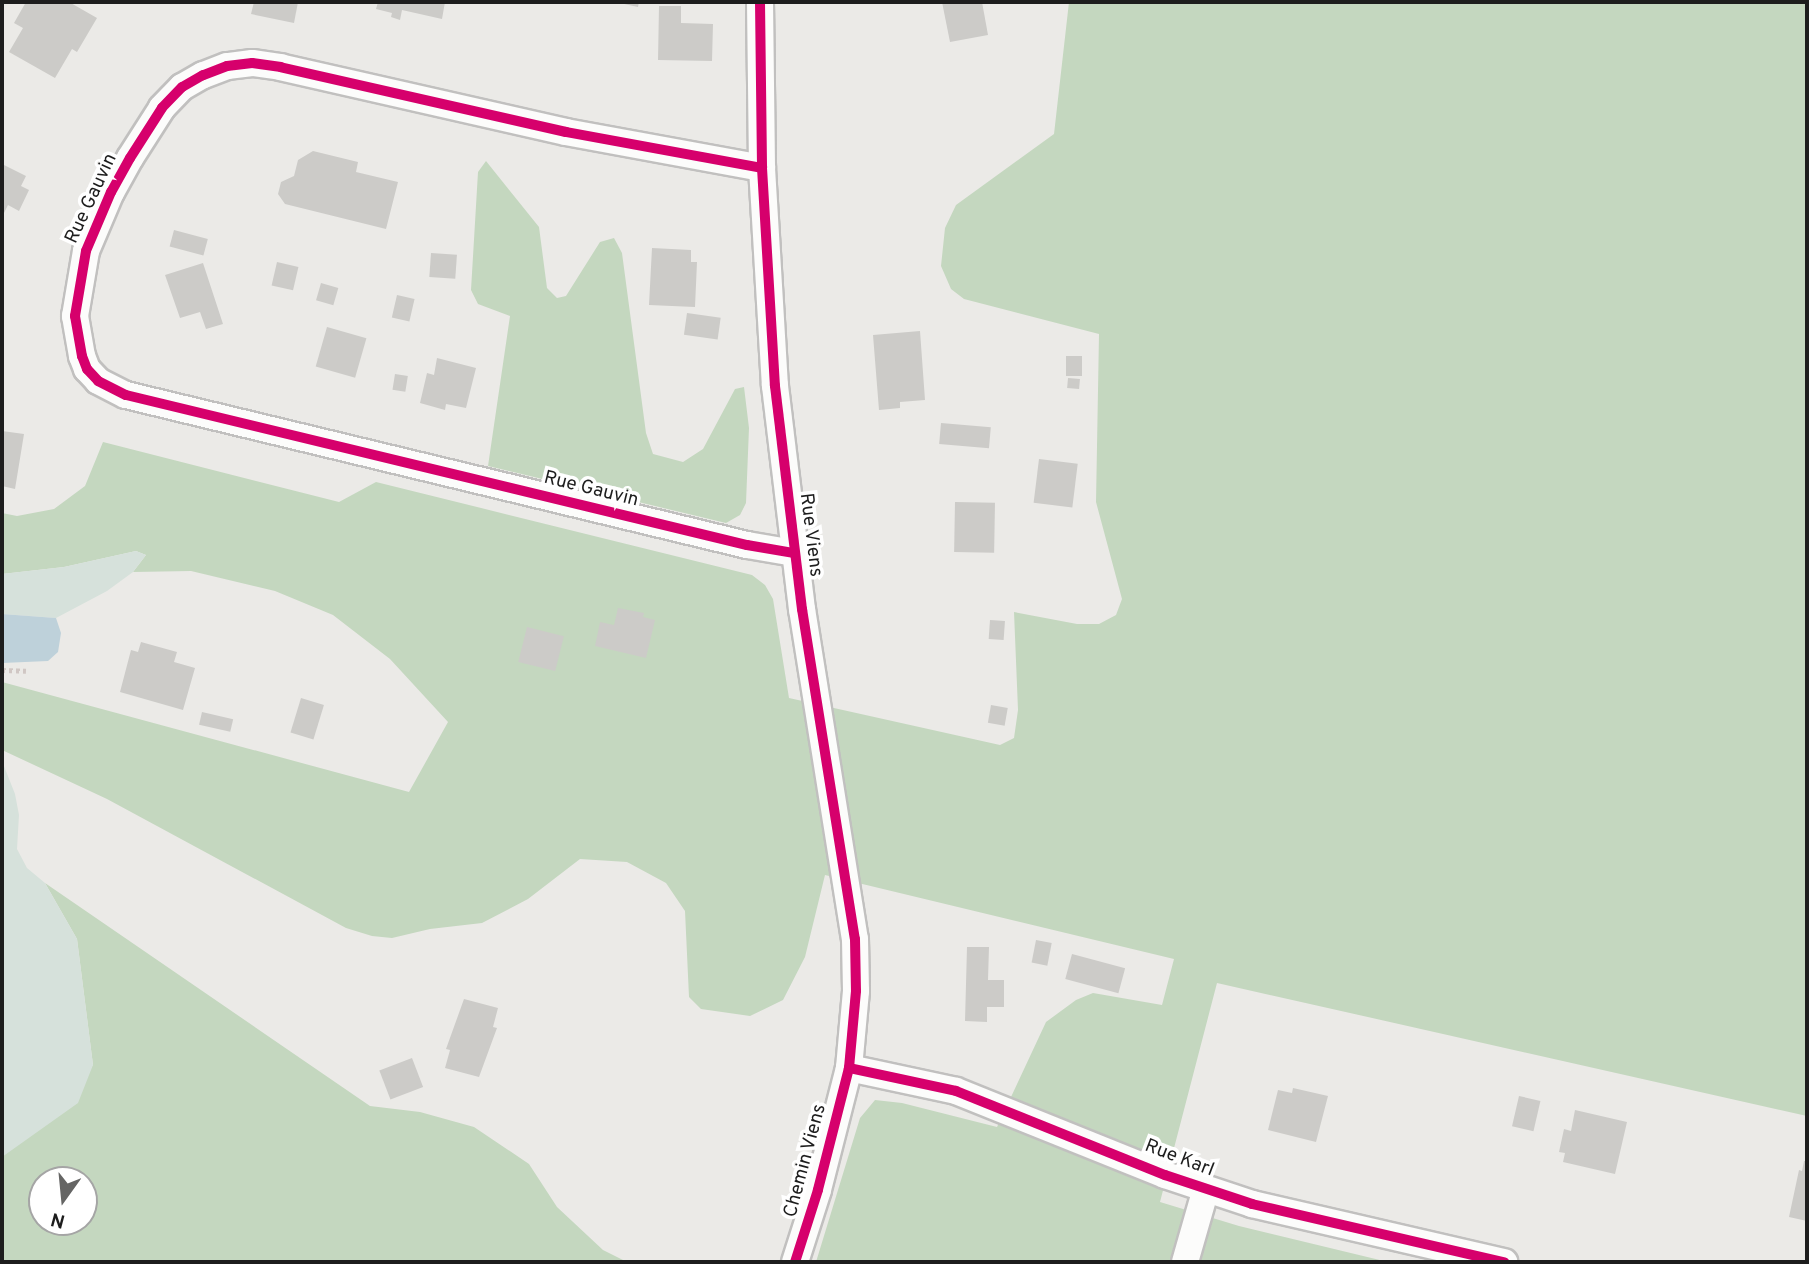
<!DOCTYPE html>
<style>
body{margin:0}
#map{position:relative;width:1809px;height:1264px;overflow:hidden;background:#ebeae7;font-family:Overpass,sans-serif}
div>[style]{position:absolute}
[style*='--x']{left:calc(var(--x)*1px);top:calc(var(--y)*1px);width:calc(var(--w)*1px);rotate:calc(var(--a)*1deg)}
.forest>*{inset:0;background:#c4d7bf}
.wetland>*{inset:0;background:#d6e1db}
.water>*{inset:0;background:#bed1da}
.building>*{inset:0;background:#cccbc8;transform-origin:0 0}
.path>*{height:4.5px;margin-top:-2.25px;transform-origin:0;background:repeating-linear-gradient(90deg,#d0c7c4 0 3.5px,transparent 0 7px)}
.roads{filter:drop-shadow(2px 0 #c1c0bf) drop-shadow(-2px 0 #c1c0bf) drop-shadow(0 2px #c1c0bf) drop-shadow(0 -2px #c1c0bf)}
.minor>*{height:26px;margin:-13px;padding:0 13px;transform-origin:13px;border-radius:13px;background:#fcfcfb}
.cycleway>*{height:10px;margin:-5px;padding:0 5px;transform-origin:5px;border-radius:5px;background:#d6006c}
span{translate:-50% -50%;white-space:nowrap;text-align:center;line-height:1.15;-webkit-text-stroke:7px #fff;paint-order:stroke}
.street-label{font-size:19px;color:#1d1d1d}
.frame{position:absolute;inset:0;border:4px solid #1d1d1d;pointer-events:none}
.north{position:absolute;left:28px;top:1166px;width:70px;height:70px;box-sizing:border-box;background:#fff;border:2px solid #a5a5a5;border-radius:50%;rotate:195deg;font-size:19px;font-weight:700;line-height:28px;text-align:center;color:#1d1d1d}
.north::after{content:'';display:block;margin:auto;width:24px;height:32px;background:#656564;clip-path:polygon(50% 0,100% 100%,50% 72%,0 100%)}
</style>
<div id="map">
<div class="forest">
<i style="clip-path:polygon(1069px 2px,1807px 2px,1807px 1116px,1217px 983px,1160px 1202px,1239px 1226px,1388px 1262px,816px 1262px,860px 1118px,875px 1100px,902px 1103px,997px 1127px,1046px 1022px,1076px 1000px,1093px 993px,1162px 1005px,1174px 959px,825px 875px,805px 957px,783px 1000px,750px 1016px,701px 1009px,689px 997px,685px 911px,666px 883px,627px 862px,580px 859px,528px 899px,482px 923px,430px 929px,392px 938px,372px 936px,346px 928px,107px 799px,2px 750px,2px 682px,409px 792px,448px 722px,390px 659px,333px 615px,275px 591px,191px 571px,133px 572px,146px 555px,136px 551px,64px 567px,2px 574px,2px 513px,17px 516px,54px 509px,85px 486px,103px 442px,339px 502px,376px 482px,752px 575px,765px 585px,773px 599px,789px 698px,1000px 745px,1014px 738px,1018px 710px,1014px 612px,1077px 624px,1099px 624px,1116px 615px,1122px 599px,1096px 502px,1099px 334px,964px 299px,951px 289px,941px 266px,945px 228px,956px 205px,1054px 134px)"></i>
<i style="clip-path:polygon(486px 161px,539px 227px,547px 288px,557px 298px,566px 296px,600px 242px,614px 238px,622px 253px,646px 433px,653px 454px,683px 462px,703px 449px,735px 389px,744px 387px,749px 428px,746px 503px,740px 515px,726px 523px,488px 466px,510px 316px,478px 304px,471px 290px,478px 172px)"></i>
<i style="clip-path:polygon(evenodd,45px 883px,370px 1106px,420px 1112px,474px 1127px,529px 1164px,557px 1207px,603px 1250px,627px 1262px,2px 1262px,2px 1157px,93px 1065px,77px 939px,45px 883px,42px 1180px,84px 1180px,84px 1222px,42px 1222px,42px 1180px)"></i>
</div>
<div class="wetland">
<i style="clip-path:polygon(136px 551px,146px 555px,133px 572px,107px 591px,56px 618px,2px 614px,2px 574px,64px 567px)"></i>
<i style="clip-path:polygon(2px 761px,15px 794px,19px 815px,17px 849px,27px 868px,45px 883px,77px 939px,93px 1065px,78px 1103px,2px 1157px)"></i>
</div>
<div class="water">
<i style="clip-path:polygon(2px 614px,56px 618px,61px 633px,58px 652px,48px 661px,2px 663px)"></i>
</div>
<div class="building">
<i style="clip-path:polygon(26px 2px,69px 2px,97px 18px,77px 52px,72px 49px,55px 78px,9px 52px,23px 28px,14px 23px)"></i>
<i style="clip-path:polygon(254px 2px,298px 2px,294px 23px,251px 14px)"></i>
<i style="clip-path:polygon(378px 2px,445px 2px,442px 19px,402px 10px,400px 20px,391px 17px,392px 13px,376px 9px)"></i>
<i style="clip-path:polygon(615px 2px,639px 2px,638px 7px)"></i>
<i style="clip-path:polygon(942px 2px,982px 2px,988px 35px,950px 42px)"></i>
<i style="clip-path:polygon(659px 6px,681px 6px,681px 23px,713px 24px,712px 61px,658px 60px)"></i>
<i style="clip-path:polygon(313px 151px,358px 162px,356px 172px,398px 182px,386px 229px,285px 204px,278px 194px,281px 182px,294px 176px,298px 160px)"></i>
<i style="clip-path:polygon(2px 164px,26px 176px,21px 186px,29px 190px,19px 211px,8px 205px,2px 217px)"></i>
<i style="left:174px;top:230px;width:35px;height:17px;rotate:15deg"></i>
<i style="clip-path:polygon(652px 248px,691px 250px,691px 262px,697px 262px,695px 307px,649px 305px)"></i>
<i style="left:431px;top:253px;width:26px;height:24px;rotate:4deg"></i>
<i style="left:277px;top:262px;width:22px;height:24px;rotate:13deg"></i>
<i style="clip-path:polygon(203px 263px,223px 324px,206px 329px,200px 312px,180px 318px,165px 275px)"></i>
<i style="left:321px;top:283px;width:18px;height:18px;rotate:16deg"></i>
<i style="left:397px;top:295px;width:18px;height:23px;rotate:13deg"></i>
<i style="left:687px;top:313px;width:34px;height:22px;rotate:8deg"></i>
<i style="left:327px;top:327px;width:41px;height:41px;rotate:16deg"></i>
<i style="clip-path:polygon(920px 331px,925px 400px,900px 402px,900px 408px,879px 410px,873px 335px)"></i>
<i style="left:1066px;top:356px;width:16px;height:20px"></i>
<i style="clip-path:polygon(437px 358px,476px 368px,466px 408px,446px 404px,445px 410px,420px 403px,427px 373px,434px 375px)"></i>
<i style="left:395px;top:374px;width:13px;height:16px;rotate:9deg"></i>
<i style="left:1068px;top:378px;width:12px;height:10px;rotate:5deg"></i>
<i style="left:941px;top:423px;width:50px;height:21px;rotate:5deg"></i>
<i style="clip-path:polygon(2px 431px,24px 434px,15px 489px,2px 486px)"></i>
<i style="left:1039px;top:459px;width:39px;height:44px;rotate:7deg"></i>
<i style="left:955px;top:502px;width:40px;height:50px;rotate:1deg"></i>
<i style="clip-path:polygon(618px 608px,644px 613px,643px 617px,655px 620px,646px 658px,595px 646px,600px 622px,614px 625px)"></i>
<i style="left:990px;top:620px;width:15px;height:19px;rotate:4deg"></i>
<i style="left:527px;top:627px;width:38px;height:36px;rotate:14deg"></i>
<i style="clip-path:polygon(141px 642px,177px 652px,174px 662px,195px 668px,183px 710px,120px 692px,131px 650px,138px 652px)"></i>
<i style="left:301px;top:698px;width:24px;height:36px;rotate:17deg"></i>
<i style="left:991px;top:705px;width:17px;height:18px;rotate:10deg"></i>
<i style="left:202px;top:712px;width:32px;height:13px;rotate:13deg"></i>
<i style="left:1036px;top:940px;width:16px;height:23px;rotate:11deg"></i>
<i style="clip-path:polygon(967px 947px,989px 947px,988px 980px,1004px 980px,1004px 1007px,987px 1007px,987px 1022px,965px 1021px)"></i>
<i style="left:1072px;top:954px;width:55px;height:26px;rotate:15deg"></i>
<i style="clip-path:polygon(464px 999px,498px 1008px,493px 1027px,497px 1028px,479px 1077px,445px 1068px,450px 1050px,446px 1049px)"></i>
<i style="left:412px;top:1058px;width:31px;height:35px;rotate:69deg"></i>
<i style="clip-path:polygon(1293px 1088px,1328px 1096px,1316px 1142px,1268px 1130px,1278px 1090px,1292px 1093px)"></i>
<i style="left:1519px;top:1096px;width:22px;height:31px;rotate:13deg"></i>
<i style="clip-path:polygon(1575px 1110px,1627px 1122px,1615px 1174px,1563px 1162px,1565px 1153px,1559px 1152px,1564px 1129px,1571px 1131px)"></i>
<i style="clip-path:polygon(1804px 1161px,1807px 1161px,1807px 1221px,1789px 1217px,1799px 1170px,1802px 1171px)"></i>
</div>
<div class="path">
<i style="--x:2;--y:670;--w:24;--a:2"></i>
</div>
<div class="roads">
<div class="minor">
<i style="--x:760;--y:2;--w:166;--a:89.3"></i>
<i style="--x:762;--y:168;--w:218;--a:86.6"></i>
<i style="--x:775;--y:386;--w:225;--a:83.1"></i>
<i style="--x:802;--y:609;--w:334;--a:80.9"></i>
<i style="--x:855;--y:939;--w:52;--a:88.9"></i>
<i style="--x:856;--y:991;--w:77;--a:95.2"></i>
<i style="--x:849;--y:1068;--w:126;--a:104.3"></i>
<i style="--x:818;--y:1190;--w:76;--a:107.7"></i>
<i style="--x:762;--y:168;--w:199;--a:-169.6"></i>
<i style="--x:566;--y:132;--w:292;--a:-167.2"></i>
<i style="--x:281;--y:67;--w:29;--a:-172"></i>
<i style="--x:252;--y:63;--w:25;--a:173"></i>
<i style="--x:227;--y:66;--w:26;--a:159"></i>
<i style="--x:203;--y:75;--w:24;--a:150"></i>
<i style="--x:182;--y:87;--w:29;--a:134"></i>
<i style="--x:162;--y:108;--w:59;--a:122.6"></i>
<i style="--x:130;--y:158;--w:39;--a:119"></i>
<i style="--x:111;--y:192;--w:64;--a:113"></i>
<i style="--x:86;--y:251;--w:66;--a:99.6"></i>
<i style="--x:75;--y:316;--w:41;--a:80.1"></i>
<i style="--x:82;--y:356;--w:14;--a:69"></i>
<i style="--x:87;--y:369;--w:16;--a:47"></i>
<i style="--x:98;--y:381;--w:31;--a:27"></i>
<i style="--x:126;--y:395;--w:639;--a:13.58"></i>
<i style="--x:747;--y:545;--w:48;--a:9.7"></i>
<i style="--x:849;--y:1068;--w:109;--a:12.1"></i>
<i style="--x:956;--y:1091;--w:225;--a:21.9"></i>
<i style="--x:1165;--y:1175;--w:92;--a:18.4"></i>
<i style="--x:1252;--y:1204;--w:259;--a:13"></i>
<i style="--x:1185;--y:1262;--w:76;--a:-74"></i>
</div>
</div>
<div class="cycleway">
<i style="--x:760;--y:2;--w:166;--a:89.3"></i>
<i style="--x:762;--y:168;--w:218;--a:86.6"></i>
<i style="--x:775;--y:386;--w:225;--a:83.1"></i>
<i style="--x:802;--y:609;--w:334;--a:80.9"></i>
<i style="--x:855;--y:939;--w:52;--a:88.9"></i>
<i style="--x:856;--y:991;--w:77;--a:95.2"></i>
<i style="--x:849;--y:1068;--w:126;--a:104.3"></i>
<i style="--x:818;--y:1190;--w:76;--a:107.7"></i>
<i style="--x:762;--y:168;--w:199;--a:-169.6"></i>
<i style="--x:566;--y:132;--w:292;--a:-167.2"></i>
<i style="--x:281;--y:67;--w:29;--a:-172"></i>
<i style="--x:252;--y:63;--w:25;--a:173"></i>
<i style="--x:227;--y:66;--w:26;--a:159"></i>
<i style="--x:203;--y:75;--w:24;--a:150"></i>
<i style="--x:182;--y:87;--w:29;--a:134"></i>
<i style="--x:162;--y:108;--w:59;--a:122.6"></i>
<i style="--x:130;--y:158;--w:39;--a:119"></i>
<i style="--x:111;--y:192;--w:64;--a:113"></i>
<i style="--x:86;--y:251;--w:66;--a:99.6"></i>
<i style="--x:75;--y:316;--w:41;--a:80.1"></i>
<i style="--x:82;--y:356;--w:14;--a:69"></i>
<i style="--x:87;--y:369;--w:16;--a:47"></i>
<i style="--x:98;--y:381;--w:31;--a:27"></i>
<i style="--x:126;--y:395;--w:639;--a:13.58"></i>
<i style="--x:747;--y:545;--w:48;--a:9.7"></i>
<i style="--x:849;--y:1068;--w:109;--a:12.1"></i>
<i style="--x:956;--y:1091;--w:225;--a:21.9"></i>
<i style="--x:1165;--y:1175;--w:92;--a:18.4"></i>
<i style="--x:1252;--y:1204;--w:259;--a:13"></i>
</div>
<div class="street-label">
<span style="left:92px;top:199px;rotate:-65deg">Rue Gauvin</span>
<span style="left:591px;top:490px;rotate:14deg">Rue Gauvin</span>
<span style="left:810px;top:535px;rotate:83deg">Rue Viens</span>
<span style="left:1179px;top:1159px;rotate:21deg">Rue Karl</span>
<span style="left:806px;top:1161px;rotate:-75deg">Chemin Viens</span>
</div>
<div class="frame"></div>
<div class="north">N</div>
</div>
